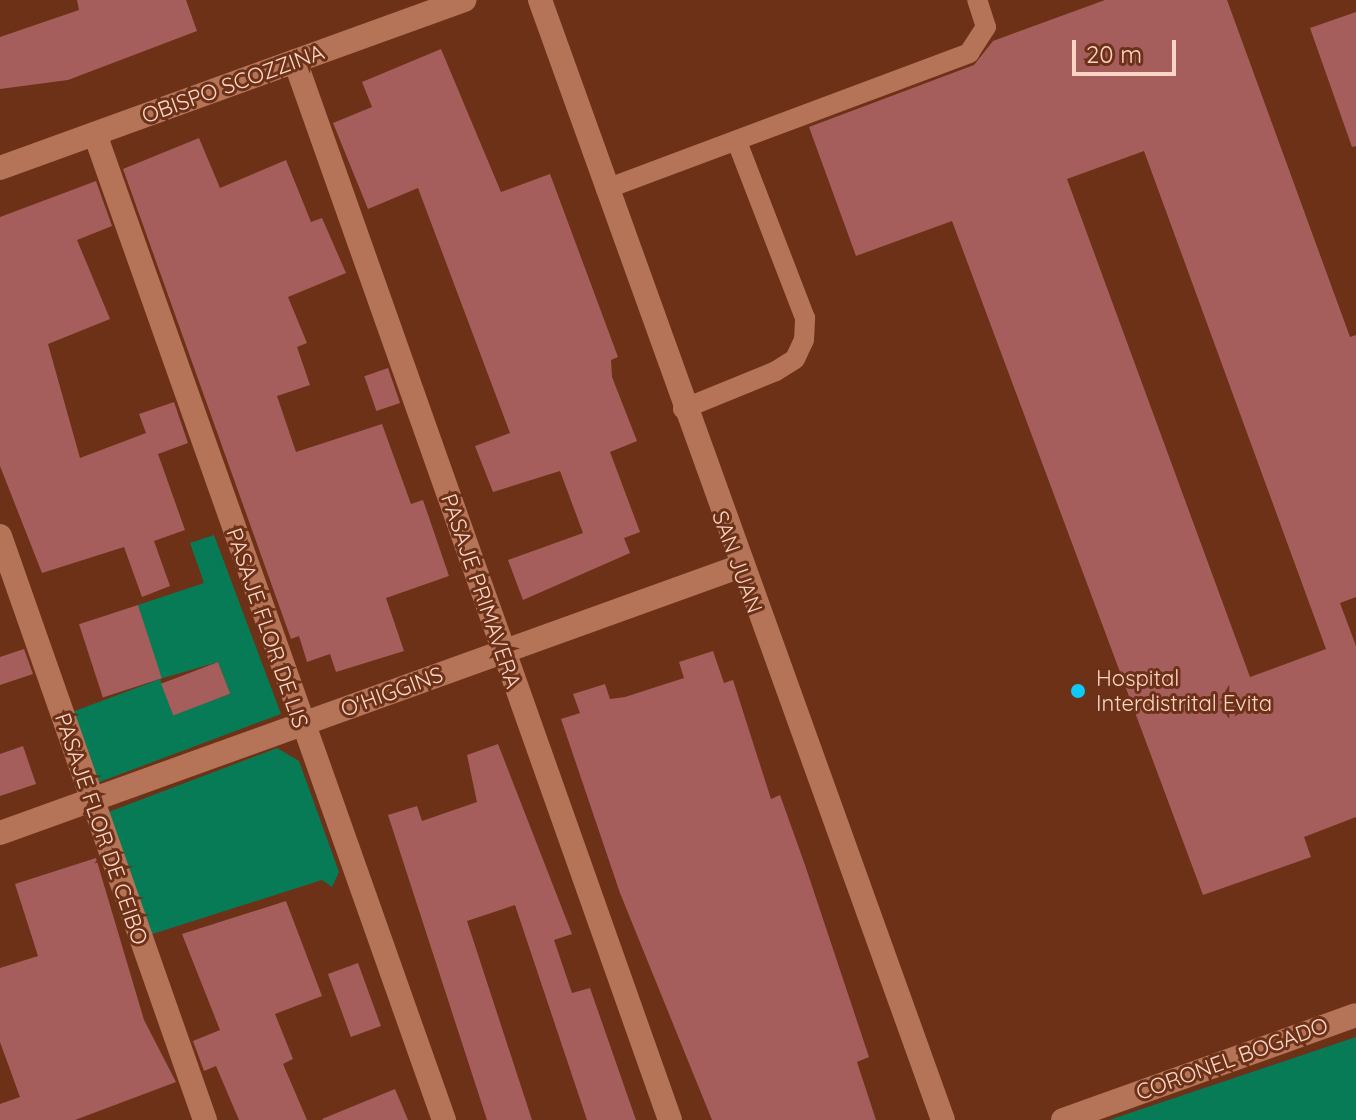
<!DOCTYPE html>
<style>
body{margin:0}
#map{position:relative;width:1356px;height:1120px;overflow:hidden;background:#6c3117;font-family:Quicksand,sans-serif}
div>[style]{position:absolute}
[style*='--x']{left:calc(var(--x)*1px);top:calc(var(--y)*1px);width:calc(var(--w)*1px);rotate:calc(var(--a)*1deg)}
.green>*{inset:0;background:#077b56}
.building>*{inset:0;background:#a55e5b;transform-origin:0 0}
.service>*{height:20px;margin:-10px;padding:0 10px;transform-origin:10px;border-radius:10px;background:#b57358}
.minor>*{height:24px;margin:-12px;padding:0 12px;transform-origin:12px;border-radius:12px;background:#b57358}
.dots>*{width:22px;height:22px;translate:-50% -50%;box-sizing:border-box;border:4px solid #6c3117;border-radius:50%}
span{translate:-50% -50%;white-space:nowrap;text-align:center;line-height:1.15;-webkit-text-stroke:6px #6c3117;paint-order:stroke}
.street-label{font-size:22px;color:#fad5c6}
.poi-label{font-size:22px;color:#fad5c6}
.left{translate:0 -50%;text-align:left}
.scale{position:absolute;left:1072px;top:40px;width:104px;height:36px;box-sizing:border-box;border:4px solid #fad5c6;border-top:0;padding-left:10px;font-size:24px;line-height:28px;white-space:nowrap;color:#fad5c6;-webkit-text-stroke:6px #6c3117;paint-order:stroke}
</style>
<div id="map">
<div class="green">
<i style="clip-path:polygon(evenodd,214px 535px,281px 714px,94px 784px,67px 714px,160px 679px,138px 605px,204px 583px,190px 543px,214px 535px,218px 662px,230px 694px,173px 715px,160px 679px,218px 662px)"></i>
<i style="clip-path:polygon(277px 748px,299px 761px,339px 872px,332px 887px,322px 880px,143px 937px,98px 816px)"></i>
<i style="clip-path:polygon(1356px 1037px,1356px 1120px,1109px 1120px)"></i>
</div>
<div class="building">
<i style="clip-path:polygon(77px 0,186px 0,197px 31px,68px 80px,0 89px,0 37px,79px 10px)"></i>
<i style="clip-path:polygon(evenodd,1105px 0,1227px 0,1350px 337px,1356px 335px,1356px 597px,1340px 603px,1356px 646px,1356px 817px,1304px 837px,1311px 857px,1203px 895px,952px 221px,856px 256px,809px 127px,974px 65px,993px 41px,1105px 0,1144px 151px,1326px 649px,1250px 677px,1067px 179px,1144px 151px)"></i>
<i style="clip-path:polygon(1356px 12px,1356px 146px,1352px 147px,1310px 28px)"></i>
<i style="clip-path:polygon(441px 49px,501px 192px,550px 174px,618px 357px,611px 360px,612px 377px,637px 441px,610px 452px,640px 532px,624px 538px,630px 553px,523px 600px,508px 560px,583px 533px,560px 471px,493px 492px,475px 446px,510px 433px,418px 188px,368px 209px,333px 123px,372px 107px,362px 82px)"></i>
<i style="clip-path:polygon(199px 138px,220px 188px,286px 160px,311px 222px,322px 218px,346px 273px,288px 297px,307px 343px,297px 347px,310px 385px,277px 396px,296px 452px,382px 424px,411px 504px,423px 500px,449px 576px,386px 598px,404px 651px,336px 672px,330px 654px,307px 662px,299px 636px,291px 639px,123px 169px)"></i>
<i style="clip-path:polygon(96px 181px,112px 226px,77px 240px,110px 319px,48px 344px,80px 458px,146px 433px,139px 414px,174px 402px,188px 443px,158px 454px,185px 530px,154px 541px,170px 586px,142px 597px,124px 547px,42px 573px,0 466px,0 217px)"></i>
<i style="left:388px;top:368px;width:37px;height:25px;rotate:71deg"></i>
<i style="left:138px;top:605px;width:77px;height:62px;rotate:72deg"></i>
<i style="clip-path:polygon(24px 649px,33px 674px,0 685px,0 657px)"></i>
<i style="clip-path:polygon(713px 651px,724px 683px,733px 680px,771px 799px,780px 795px,805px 865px,869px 1057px,857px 1062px,876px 1120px,712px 1120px,620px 893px,561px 719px,580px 713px,573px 694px,605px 684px,610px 699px,625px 697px,684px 678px,679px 662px)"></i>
<i style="left:218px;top:662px;width:34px;height:61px;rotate:69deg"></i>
<i style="clip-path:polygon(498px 744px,572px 934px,554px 940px,572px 993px,590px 988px,636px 1120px,587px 1120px,515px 905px,467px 921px,532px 1120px,487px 1120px,388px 815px,417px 806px,422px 821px,477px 802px,467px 755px)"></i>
<i style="clip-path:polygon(23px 746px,36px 784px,0 796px,0 754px)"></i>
<i style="clip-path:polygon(96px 858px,144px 1020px,176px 1082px,75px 1120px,0 1120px,0 1104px,20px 1097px,0 1042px,0 968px,38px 956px,15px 884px)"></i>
<i style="clip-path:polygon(286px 901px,322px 996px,275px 1014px,293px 1059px,283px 1064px,307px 1120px,239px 1120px,216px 1066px,204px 1071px,193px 1041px,220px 1030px,182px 934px)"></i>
<i style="left:358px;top:963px;width:67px;height:32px;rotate:70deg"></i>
<i style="clip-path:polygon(395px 1089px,408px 1120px,323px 1120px,322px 1119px)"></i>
</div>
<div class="service">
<i style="--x:606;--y:189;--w:388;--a:-20.5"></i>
<i style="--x:969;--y:53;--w:31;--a:-57"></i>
<i style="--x:986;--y:27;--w:28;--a:-108"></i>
<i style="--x:683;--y:409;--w:100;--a:-22.2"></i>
<i style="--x:776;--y:371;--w:22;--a:-32"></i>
<i style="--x:795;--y:359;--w:21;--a:-65"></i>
<i style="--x:804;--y:340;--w:22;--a:-87"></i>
<i style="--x:805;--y:318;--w:189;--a:-111.1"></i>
</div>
<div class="minor">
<i style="--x:540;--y:0;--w:1190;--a:70.21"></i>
<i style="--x:295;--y:61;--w:1123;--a:70.5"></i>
<i style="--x:95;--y:134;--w:1046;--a:70.51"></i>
<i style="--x:0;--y:168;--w:494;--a:-19.9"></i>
<i style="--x:0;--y:536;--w:619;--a:70.66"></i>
<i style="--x:0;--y:833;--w:784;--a:-19.82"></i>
<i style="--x:1063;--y:1120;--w:311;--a:-19.7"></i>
</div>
<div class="dots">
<i style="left:1078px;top:691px;background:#0ecafa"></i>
</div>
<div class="street-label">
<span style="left:233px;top:84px;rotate:-20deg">OBISPO SCOZZINA</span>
<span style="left:737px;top:562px;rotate:70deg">SAN JUAN</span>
<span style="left:481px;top:591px;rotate:71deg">PASAJE PRIMAVERA</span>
<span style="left:267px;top:628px;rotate:71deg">PASAJE FLOR DE LIS</span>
<span style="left:392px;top:692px;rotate:-20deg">O'HIGGINS</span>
<span style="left:101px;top:829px;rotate:71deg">PASAJE FLOR DE CEIBO</span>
<span style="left:1232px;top:1059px;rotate:-20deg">CORONEL BOGADO</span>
</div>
<div class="poi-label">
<span class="left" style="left:1096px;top:691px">Hospital<br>Interdistrital Evita</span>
</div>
<div class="scale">20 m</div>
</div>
